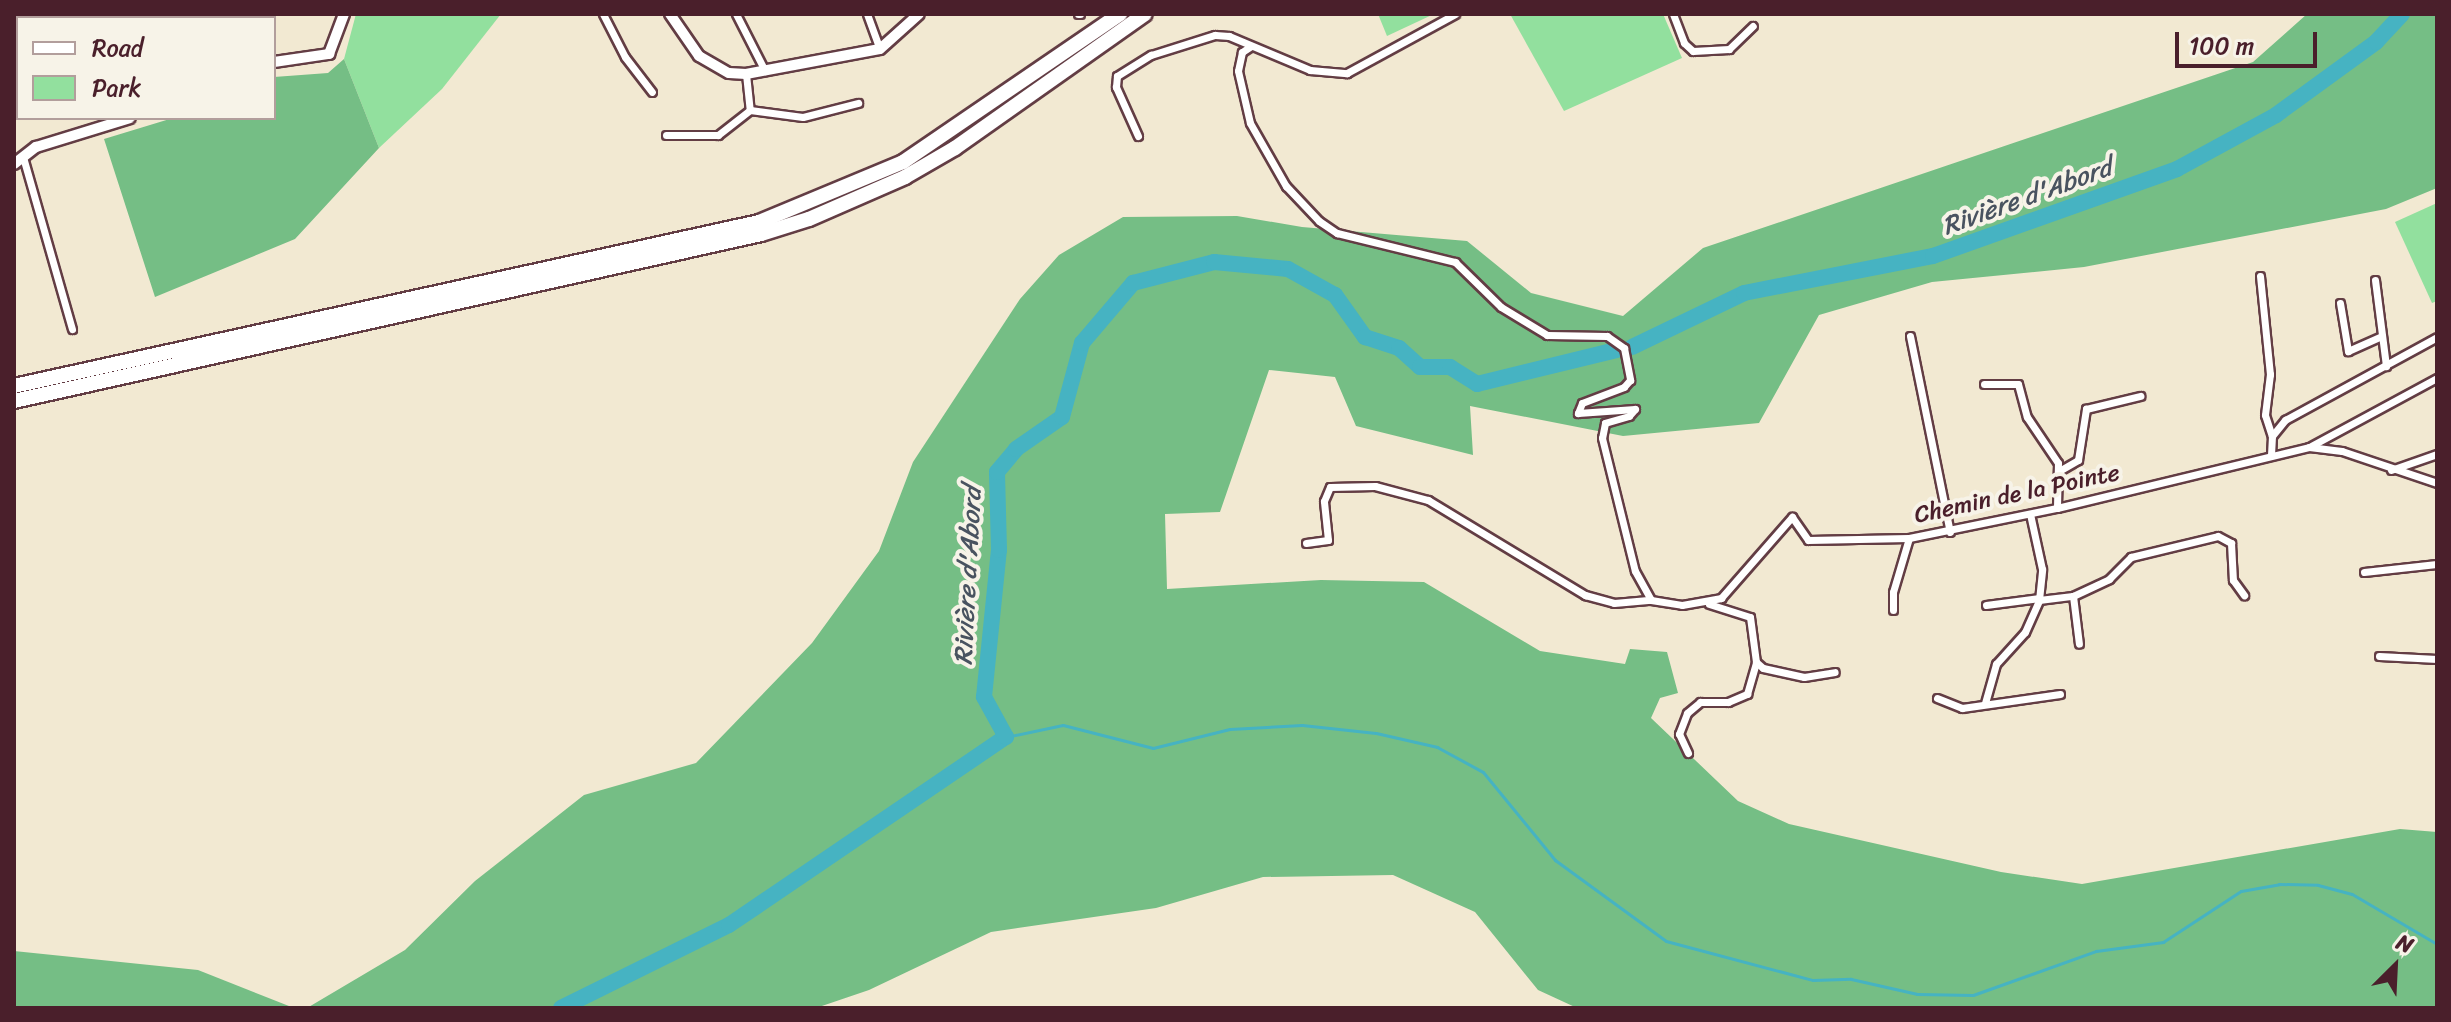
<!DOCTYPE html>
<meta charset="utf-8">
<style>
body{margin:0}
#map{position:relative;width:2451px;height:1022px;overflow:hidden;background:#f2e9d2;font-family:Sriracha,sans-serif}
div>[style]{position:absolute}
[style*='--x']{left:calc(var(--x)*1px);top:calc(var(--y)*1px);width:calc(var(--w)*1px);rotate:calc(var(--a)*1deg)}
.green>*{inset:0;background:#92e09e}
.forest>*{inset:0;background:#75be85}
.stream>*{height:3px;margin:-1.5px;padding:0 1.5px;transform-origin:1.5px;border-radius:1.5px;background:#46b3c2}
.river>*{height:16px;margin:-8px;padding:0 8px;transform-origin:8px;border-radius:8px;background:#46b3c2}
.roads{filter:drop-shadow(2px 0 #633d44) drop-shadow(-2px 0 #633d44) drop-shadow(0 2px #633d44) drop-shadow(0 -2px #633d44)}
.street>*{height:7px;margin:-3.5px;padding:0 3.5px;transform-origin:3.5px;border-radius:3.5px;background:#fff}
.secondary>*{height:10px;margin:-5px;padding:0 5px;transform-origin:5px;border-radius:5px;background:#fff}
.highway>*{height:14px;margin:-7px;padding:0 7px;transform-origin:7px;border-radius:7px;background:#fff}
span{translate:-50% -50%;white-space:nowrap;text-align:center;line-height:1.15;-webkit-text-stroke:8px #f7f3e8;paint-order:stroke}
.street-label{font-size:24px;color:#4a1f2b}
.water-label{font-size:26px;color:#495360;font-style:italic}
.frame{position:absolute;inset:0;border:16px solid #4a1f2b;pointer-events:none}
.legend{position:absolute;left:16px;top:16px;width:260px;height:104px;box-sizing:border-box;background:#f7f3e8;border:2px solid #b29e9c;margin:0;padding:10px 14px;list-style:none;font-size:24px;color:#4a1f2b}
.legend li{display:flex;align-items:center;gap:16px;height:40px}
.legend b{width:40px;border:2px solid #b29e9c}
.north{position:absolute;left:2355px;top:926px;width:80px;height:80px;-webkit-text-stroke:6px #f7f3e8;paint-order:stroke;rotate:24deg;font-size:22px;font-weight:700;line-height:32px;text-align:center;color:#4a1f2b}
.north::after{content:'';display:block;margin:auto;width:28px;height:36px;background:#4a1f2b;clip-path:polygon(50% 0,100% 100%,50% 72%,0 100%)}
.scale{position:absolute;left:2175px;top:32px;width:142px;height:36px;box-sizing:border-box;border:4px solid #4a1f2b;border-top:0;padding-left:10px;font-size:24px;line-height:28px;white-space:nowrap;color:#4a1f2b;-webkit-text-stroke:6px #f7f3e8;paint-order:stroke}
</style>
<div id="map">
<div class="green">
<i style="clip-path:polygon(356px 14px,501px 14px,442px 89px,379px 148px,344px 59px)"></i>
<i style="clip-path:polygon(1378px 14px,1434px 14px,1387px 36px)"></i>
<i style="clip-path:polygon(1510px 14px,1663px 14px,1682px 58px,1564px 111px)"></i>
<i style="clip-path:polygon(2437px 203px,2437px 301px,2432px 303px,2395px 222px)"></i>
</div>
<div class="forest">
<i style="clip-path:polygon(2307px 14px,2437px 14px,2437px 188px,2386px 209px,2084px 267px,1932px 282px,1819px 315px,1759px 423px,1623px 436px,1470px 406px,1473px 455px,1356px 426px,1335px 377px,1269px 370px,1220px 512px,1165px 514px,1167px 589px,1321px 580px,1424px 582px,1540px 651px,1625px 664px,1630px 649px,1667px 652px,1678px 693px,1660px 698px,1651px 718px,1738px 801px,1789px 824px,2001px 872px,2082px 884px,2400px 829px,2437px 832px,2437px 1008px,1577px 1008px,1538px 990px,1475px 912px,1393px 875px,1263px 877px,1156px 908px,991px 932px,869px 990px,816px 1008px,307px 1008px,405px 950px,475px 881px,584px 795px,696px 763px,812px 643px,879px 551px,913px 462px,1020px 299px,1059px 255px,1123px 217px,1237px 216px,1302px 227px,1467px 241px,1531px 293px,1623px 316px,1703px 248px,2253px 62px)"></i>
<i style="clip-path:polygon(344px 59px,379px 148px,295px 239px,155px 297px,104px 139px,173px 118px,274px 118px,274px 77px,328px 73px)"></i>
<i style="clip-path:polygon(14px 951px,198px 970px,294px 1008px,14px 1008px)"></i>
</div>
<div class="stream">
<i style="--x:1006;--y:737;--w:58;--a:-11.9"></i>
<i style="--x:1063;--y:725;--w:93;--a:14.3"></i>
<i style="--x:1153;--y:748;--w:79;--a:-13.9"></i>
<i style="--x:1230;--y:729;--w:72;--a:-3.2"></i>
<i style="--x:1302;--y:725;--w:74;--a:6.2"></i>
<i style="--x:1376;--y:733;--w:63;--a:12.9"></i>
<i style="--x:1437;--y:747;--w:52;--a:28.5"></i>
<i style="--x:1483;--y:772;--w:114;--a:50.7"></i>
<i style="--x:1555;--y:860;--w:137;--a:36.1"></i>
<i style="--x:1666;--y:941;--w:152;--a:14.9"></i>
<i style="--x:1813;--y:980;--w:38;--a:-2"></i>
<i style="--x:1851;--y:979;--w:68;--a:12.8"></i>
<i style="--x:1917;--y:994;--w:56;--a:1"></i>
<i style="--x:1973;--y:995;--w:131;--a:-19.7"></i>
<i style="--x:2096;--y:951;--w:68;--a:-7.7"></i>
<i style="--x:2163;--y:942;--w:93;--a:-33.2"></i>
<i style="--x:2241;--y:891;--w:39;--a:-10"></i>
<i style="--x:2279;--y:884;--w:39;--a:1"></i>
<i style="--x:2318;--y:885;--w:35;--a:15"></i>
<i style="--x:2352;--y:894;--w:99;--a:30.5"></i>
</div>
<div class="river">
<i style="--x:1632;--y:347;--w:124;--a:-25.7"></i>
<i style="--x:1744;--y:293;--w:193;--a:-11.1"></i>
<i style="--x:1933;--y:256;--w:259;--a:-19.6"></i>
<i style="--x:2177;--y:169;--w:113;--a:-28.6"></i>
<i style="--x:2276;--y:115;--w:124;--a:-36.1"></i>
<i style="--x:2376;--y:42;--w:38;--a:-47"></i>
<i style="--x:561;--y:1008;--w:187;--a:-26.3"></i>
<i style="--x:729;--y:925;--w:335;--a:-34.2"></i>
<i style="--x:1006;--y:737;--w:46;--a:-118.8"></i>
<i style="--x:984;--y:697;--w:148;--a:-84.2"></i>
<i style="--x:999;--y:550;--w:78;--a:-91.5"></i>
<i style="--x:997;--y:472;--w:30;--a:-50"></i>
<i style="--x:1016;--y:449;--w:56;--a:-34.8"></i>
<i style="--x:1062;--y:417;--w:77;--a:-74.9"></i>
<i style="--x:1082;--y:343;--w:79;--a:-49.6"></i>
<i style="--x:1133;--y:283;--w:84;--a:-14.5"></i>
<i style="--x:1214;--y:262;--w:74;--a:5.4"></i>
<i style="--x:1288;--y:269;--w:54;--a:29"></i>
<i style="--x:1335;--y:295;--w:52;--a:54.5"></i>
<i style="--x:1365;--y:337;--w:36;--a:18"></i>
<i style="--x:1399;--y:348;--w:28;--a:42"></i>
<i style="--x:1420;--y:367;--w:30;--a:0"></i>
<i style="--x:1450;--y:367;--w:32;--a:32"></i>
<i style="--x:1477;--y:384;--w:144;--a:-13.7"></i>
</div>
<div class="roads">
<div class="street">
<i style="--x:120;--y:14;--w:4;--a:76"></i>
<i style="--x:603;--y:14;--w:48;--a:62.9"></i>
<i style="--x:625;--y:57;--w:44;--a:52.4"></i>
<i style="--x:736;--y:14;--w:64;--a:63"></i>
<i style="--x:867;--y:14;--w:37;--a:70"></i>
<i style="--x:1078;--y:14;--w:2;--a:0"></i>
<i style="--x:1673;--y:14;--w:31;--a:69"></i>
<i style="--x:1684;--y:43;--w:12;--a:42"></i>
<i style="--x:1693;--y:51;--w:36;--a:-3"></i>
<i style="--x:1729;--y:49;--w:33;--a:-44"></i>
<i style="--x:1251;--y:46;--w:11;--a:146"></i>
<i style="--x:1242;--y:52;--w:19;--a:102"></i>
<i style="--x:1238;--y:71;--w:53;--a:77"></i>
<i style="--x:1250;--y:123;--w:73;--a:60.3"></i>
<i style="--x:1286;--y:186;--w:48;--a:46.7"></i>
<i style="--x:1319;--y:221;--w:22;--a:34"></i>
<i style="--x:1337;--y:233;--w:122;--a:13.8"></i>
<i style="--x:1455;--y:262;--w:64;--a:44.4"></i>
<i style="--x:1501;--y:307;--w:54;--a:31.3"></i>
<i style="--x:1547;--y:335;--w:60;--a:1"></i>
<i style="--x:1607;--y:336;--w:21;--a:35"></i>
<i style="--x:1624;--y:348;--w:33;--a:79"></i>
<i style="--x:1630;--y:380;--w:9;--a:131"></i>
<i style="--x:1624;--y:387;--w:45;--a:159.1"></i>
<i style="--x:1582;--y:403;--w:11;--a:112"></i>
<i style="--x:1578;--y:413;--w:57;--a:-4"></i>
<i style="--x:1635;--y:409;--w:9;--a:131"></i>
<i style="--x:1629;--y:416;--w:25;--a:164"></i>
<i style="--x:1605;--y:423;--w:15;--a:101"></i>
<i style="--x:1602;--y:438;--w:137;--a:76.1"></i>
<i style="--x:1635;--y:571;--w:33;--a:61"></i>
<i style="--x:1651;--y:600;--w:31;--a:9"></i>
<i style="--x:1682;--y:605;--w:40;--a:-10"></i>
<i style="--x:1721;--y:598;--w:108;--a:-48.8"></i>
<i style="--x:1792;--y:517;--w:28;--a:55"></i>
<i style="--x:1808;--y:540;--w:101;--a:-1.1"></i>
<i style="--x:1909;--y:538;--w:151;--a:-11.5"></i>
<i style="--x:2057;--y:508;--w:259;--a:-13.6"></i>
<i style="--x:2309;--y:447;--w:33;--a:7"></i>
<i style="--x:2342;--y:451;--w:100;--a:18.6"></i>
<i style="--x:746;--y:74;--w:36;--a:84"></i>
<i style="--x:666;--y:135;--w:52;--a:0"></i>
<i style="--x:718;--y:135;--w:41;--a:-38"></i>
<i style="--x:750;--y:110;--w:53;--a:7.5"></i>
<i style="--x:803;--y:117;--w:57;--a:-14.3"></i>
<i style="--x:1138;--y:136;--w:54;--a:-114.2"></i>
<i style="--x:1116;--y:87;--w:11;--a:-85"></i>
<i style="--x:1117;--y:76;--w:40;--a:-32"></i>
<i style="--x:1151;--y:55;--w:67;--a:-17.4"></i>
<i style="--x:1215;--y:35;--w:14;--a:4"></i>
<i style="--x:1229;--y:36;--w:88;--a:22.8"></i>
<i style="--x:1310;--y:70;--w:37;--a:5"></i>
<i style="--x:1347;--y:73;--w:123;--a:-28.6"></i>
<i style="--x:23;--y:157;--w:179;--a:74.1"></i>
<i style="--x:2260;--y:276;--w:99;--a:84.2"></i>
<i style="--x:2270;--y:374;--w:41;--a:97"></i>
<i style="--x:2265;--y:415;--w:22;--a:72"></i>
<i style="--x:2375;--y:280;--w:87;--a:82.7"></i>
<i style="--x:2340;--y:303;--w:49;--a:80.5"></i>
<i style="--x:2348;--y:351;--w:36;--a:-24"></i>
<i style="--x:1910;--y:336;--w:200;--a:78.5"></i>
<i style="--x:1984;--y:384;--w:34;--a:0"></i>
<i style="--x:2018;--y:384;--w:34;--a:75"></i>
<i style="--x:2027;--y:417;--w:55;--a:56"></i>
<i style="--x:2058;--y:463;--w:45;--a:91.3"></i>
<i style="--x:2311;--y:446;--w:143;--a:-28.4"></i>
<i style="--x:2271;--y:455;--w:19;--a:-87"></i>
<i style="--x:2272;--y:436;--w:21;--a:-51"></i>
<i style="--x:2285;--y:420;--w:173;--a:-28.6"></i>
<i style="--x:2391;--y:470;--w:49;--a:-19.2"></i>
<i style="--x:2059;--y:471;--w:22;--a:-30"></i>
<i style="--x:2078;--y:460;--w:52;--a:-81.1"></i>
<i style="--x:2086;--y:409;--w:56;--a:-13.5"></i>
<i style="--x:1306;--y:543;--w:22;--a:-8"></i>
<i style="--x:1328;--y:540;--w:39;--a:-96"></i>
<i style="--x:1324;--y:501;--w:15;--a:-67"></i>
<i style="--x:1330;--y:487;--w:45;--a:-1.3"></i>
<i style="--x:1375;--y:486;--w:55;--a:14.8"></i>
<i style="--x:1428;--y:500;--w:184;--a:31.2"></i>
<i style="--x:1585;--y:595;--w:30;--a:15"></i>
<i style="--x:1614;--y:603;--w:37;--a:-5"></i>
<i style="--x:2364;--y:572;--w:73;--a:-6.3"></i>
<i style="--x:2073;--y:596;--w:40;--a:-25"></i>
<i style="--x:2109;--y:579;--w:31;--a:-45"></i>
<i style="--x:2131;--y:557;--w:89;--a:-13.6"></i>
<i style="--x:2218;--y:536;--w:15;--a:28"></i>
<i style="--x:2231;--y:543;--w:37;--a:87"></i>
<i style="--x:2233;--y:580;--w:19;--a:54"></i>
<i style="--x:2039;--y:600;--w:34;--a:-7"></i>
<i style="--x:2073;--y:596;--w:48;--a:82.9"></i>
<i style="--x:1709;--y:604;--w:43;--a:17.6"></i>
<i style="--x:1750;--y:617;--w:45;--a:82.4"></i>
<i style="--x:1756;--y:662;--w:9;--a:41"></i>
<i style="--x:1763;--y:668;--w:42;--a:12.4"></i>
<i style="--x:1804;--y:677;--w:31;--a:-9"></i>
<i style="--x:1986;--y:605;--w:54;--a:-7.4"></i>
<i style="--x:1893;--y:610;--w:18;--a:-90"></i>
<i style="--x:1893;--y:592;--w:56;--a:-73.5"></i>
<i style="--x:2379;--y:656;--w:58;--a:3"></i>
<i style="--x:1937;--y:698;--w:27;--a:22"></i>
<i style="--x:1962;--y:708;--w:99;--a:-8.1"></i>
<i style="--x:1985;--y:703;--w:41;--a:-74.2"></i>
<i style="--x:1996;--y:664;--w:43;--a:-47.8"></i>
<i style="--x:2025;--y:632;--w:35;--a:-66"></i>
<i style="--x:2039;--y:600;--w:31;--a:-84"></i>
<i style="--x:2042;--y:569;--w:56;--a:-102.3"></i>
<i style="--x:1688;--y:753;--w:21;--a:-115"></i>
<i style="--x:1679;--y:734;--w:22;--a:-69"></i>
<i style="--x:1687;--y:713;--w:17;--a:-40"></i>
<i style="--x:1700;--y:702;--w:28;--a:0"></i>
<i style="--x:1728;--y:702;--w:21;--a:-23"></i>
<i style="--x:1747;--y:694;--w:33;--a:-74"></i>
</div>
<div class="secondary">
<i style="--x:670;--y:14;--w:51;--a:55.4"></i>
<i style="--x:699;--y:56;--w:34;--a:30"></i>
<i style="--x:729;--y:73;--w:17;--a:3"></i>
<i style="--x:746;--y:74;--w:136;--a:-10.6"></i>
<i style="--x:880;--y:49;--w:52;--a:-41.9"></i>
<i style="--x:274;--y:62;--w:56;--a:-8.3"></i>
<i style="--x:329;--y:54;--w:43;--a:-69.4"></i>
<i style="--x:14;--y:164;--w:28;--a:-38"></i>
<i style="--x:36;--y:147;--w:98;--a:-17.1"></i>
</div>
<div class="highway">
<i style="--x:14;--y:386;--w:763;--a:-12.41"></i>
<i style="--x:759;--y:222;--w:156;--a:-22.6"></i>
<i style="--x:903;--y:162;--w:263;--a:-34.3"></i>
<i style="--x:14;--y:401;--w:765;--a:-12.6"></i>
<i style="--x:761;--y:234;--w:50;--a:-17.4"></i>
<i style="--x:809;--y:219;--w:105;--a:-23.6"></i>
<i style="--x:905;--y:177;--w:58;--a:-30.1"></i>
<i style="--x:955;--y:148;--w:232;--a:-35.2"></i>
</div>
</div>
<div class="street-label">
<span style="left:2017px;top:494px;rotate:-12deg">Chemin de la Pointe</span>
</div>
<div class="water-label">
<span style="left:2027px;top:197px;rotate:-20deg">Rivière d'Abord</span>
<span style="left:968px;top:576px;rotate:-87deg">Rivière d'Abord</span>
</div>
<div class="frame"></div>
<ul class="legend">
<li><b style="height:10px;background:#fff"></b>Road</li>
<li><b style="height:22px;background:#92e09e"></b>Park</li>
</ul>
<div class="north">N</div>
<div class="scale">100 m</div>
</div>
